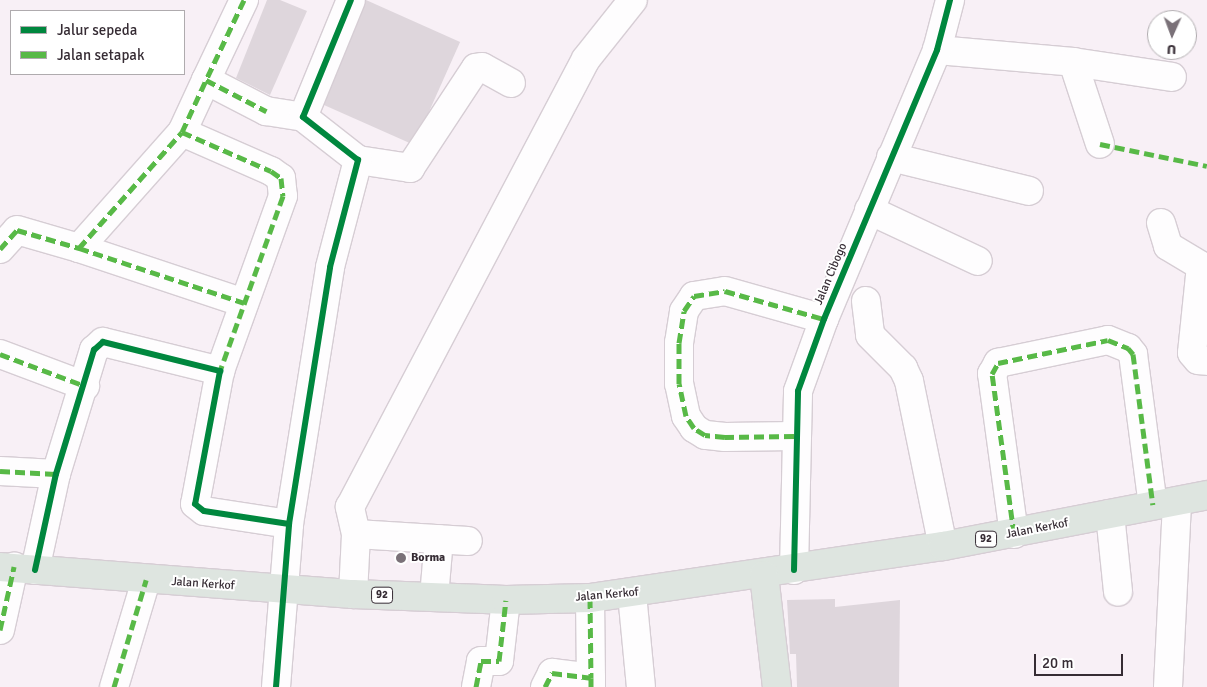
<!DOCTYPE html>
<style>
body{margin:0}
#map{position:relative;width:1207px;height:687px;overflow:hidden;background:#f8f0f6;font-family:Signika,sans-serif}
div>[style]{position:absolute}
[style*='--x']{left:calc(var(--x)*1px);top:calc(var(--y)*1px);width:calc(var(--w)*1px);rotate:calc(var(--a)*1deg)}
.building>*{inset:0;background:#ded6dc;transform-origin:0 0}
.roads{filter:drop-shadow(1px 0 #d6cdd4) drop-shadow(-1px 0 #d6cdd4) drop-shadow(0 1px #d6cdd4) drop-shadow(0 -1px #d6cdd4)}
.minor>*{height:28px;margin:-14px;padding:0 14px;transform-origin:14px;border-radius:14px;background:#fefdfe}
.major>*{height:28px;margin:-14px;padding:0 14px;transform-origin:14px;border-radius:14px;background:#dee5e0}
.quiet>*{height:5px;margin-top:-2.5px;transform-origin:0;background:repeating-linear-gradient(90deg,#58b947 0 10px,transparent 0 15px)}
.cycleway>*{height:6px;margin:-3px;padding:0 3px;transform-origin:3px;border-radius:3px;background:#00873e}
.dots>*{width:14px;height:14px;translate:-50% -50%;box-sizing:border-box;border:2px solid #fff;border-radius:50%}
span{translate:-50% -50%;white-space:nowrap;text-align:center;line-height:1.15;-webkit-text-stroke:4px #fff;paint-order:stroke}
.shield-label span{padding:1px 4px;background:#fff;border:1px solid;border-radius:4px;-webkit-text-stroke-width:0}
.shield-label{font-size:11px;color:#362c34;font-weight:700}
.street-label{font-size:12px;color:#362c34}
.poi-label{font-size:12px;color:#362c34;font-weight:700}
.left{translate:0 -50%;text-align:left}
.legend{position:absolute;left:10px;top:10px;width:175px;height:65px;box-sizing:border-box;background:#fff;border:1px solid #afabae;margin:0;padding:6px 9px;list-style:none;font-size:15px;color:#362c34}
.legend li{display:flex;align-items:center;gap:10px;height:25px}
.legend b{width:25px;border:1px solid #afabae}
.north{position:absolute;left:1147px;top:10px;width:50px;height:50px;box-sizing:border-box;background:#fff;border:1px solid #afabae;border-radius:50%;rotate:182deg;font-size:14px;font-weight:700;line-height:20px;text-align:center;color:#362c34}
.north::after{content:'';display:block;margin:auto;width:18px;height:22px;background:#7a7178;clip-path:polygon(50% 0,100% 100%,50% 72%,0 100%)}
.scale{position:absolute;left:1034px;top:654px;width:89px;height:22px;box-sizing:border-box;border:2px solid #362c34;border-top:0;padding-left:6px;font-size:15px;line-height:18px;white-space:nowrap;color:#362c34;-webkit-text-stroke:4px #fff;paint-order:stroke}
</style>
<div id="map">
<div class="building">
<i style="clip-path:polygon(267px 0,280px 0,307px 11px,270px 95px,236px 78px)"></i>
<i style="left:366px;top:0;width:103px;height:113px;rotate:24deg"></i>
<i style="clip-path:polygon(835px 599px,835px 607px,900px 600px,899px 687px,797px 687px,796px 654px,790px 654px,787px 600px)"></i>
</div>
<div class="roads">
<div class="minor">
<i style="--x:244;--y:0;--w:89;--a:115.4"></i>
<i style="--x:206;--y:80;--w:68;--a:27.3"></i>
<i style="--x:266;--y:111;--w:37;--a:9"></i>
<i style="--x:937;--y:50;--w:137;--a:5"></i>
<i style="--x:1073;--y:62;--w:86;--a:71.8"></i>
<i style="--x:1073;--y:62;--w:100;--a:8.6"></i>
<i style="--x:182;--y:132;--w:57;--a:-65.2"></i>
<i style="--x:891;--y:157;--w:142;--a:13.8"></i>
<i style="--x:358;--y:160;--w:53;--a:8.7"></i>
<i style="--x:410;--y:168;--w:120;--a:-56.6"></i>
<i style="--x:476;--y:68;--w:6;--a:-9"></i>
<i style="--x:482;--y:67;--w:33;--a:29"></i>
<i style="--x:869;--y:210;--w:120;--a:25.1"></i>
<i style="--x:1161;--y:223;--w:24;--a:73"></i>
<i style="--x:1168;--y:246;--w:39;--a:31"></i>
<i style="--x:1201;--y:266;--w:87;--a:95.9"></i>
<i style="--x:1192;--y:353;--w:9;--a:49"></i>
<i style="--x:1198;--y:360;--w:9;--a:6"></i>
<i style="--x:79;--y:248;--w:174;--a:18.4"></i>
<i style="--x:0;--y:249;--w:25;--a:-48"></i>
<i style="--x:17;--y:230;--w:65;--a:16.2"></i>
<i style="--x:79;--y:248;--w:155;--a:-48.4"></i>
<i style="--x:182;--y:132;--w:97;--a:23.7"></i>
<i style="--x:271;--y:171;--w:12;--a:35"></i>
<i style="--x:281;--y:178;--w:18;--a:84"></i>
<i style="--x:283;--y:196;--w:186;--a:109.8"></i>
<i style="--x:866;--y:301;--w:34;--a:83"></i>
<i style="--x:870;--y:335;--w:47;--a:45"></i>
<i style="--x:903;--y:368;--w:14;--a:65"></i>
<i style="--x:909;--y:381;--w:168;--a:78.4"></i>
<i style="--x:0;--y:354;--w:91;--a:20.6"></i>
<i style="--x:794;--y:436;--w:69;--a:179.2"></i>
<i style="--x:725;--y:437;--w:20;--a:-174"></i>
<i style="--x:705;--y:435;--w:13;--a:-148"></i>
<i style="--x:694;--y:428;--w:14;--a:-124"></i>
<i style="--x:686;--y:416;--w:33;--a:-102"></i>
<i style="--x:679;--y:384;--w:41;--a:-90"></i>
<i style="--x:679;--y:343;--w:32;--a:-81"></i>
<i style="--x:684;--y:311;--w:18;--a:-56"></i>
<i style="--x:694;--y:296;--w:31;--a:-9"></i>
<i style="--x:725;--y:291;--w:103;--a:15.8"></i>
<i style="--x:0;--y:471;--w:56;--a:3.1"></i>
<i style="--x:1110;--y:514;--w:78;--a:84.1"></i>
<i style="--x:356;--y:534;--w:112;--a:3.6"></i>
<i style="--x:1014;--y:534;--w:162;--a:-97.8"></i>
<i style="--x:992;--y:374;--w:13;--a:-61"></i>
<i style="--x:998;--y:363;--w:112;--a:-11.8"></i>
<i style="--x:1108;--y:340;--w:22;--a:22"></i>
<i style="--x:1128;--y:348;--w:8;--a:50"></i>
<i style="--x:1133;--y:354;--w:152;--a:82.5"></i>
<i style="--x:35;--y:570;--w:98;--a:-77.7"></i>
<i style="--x:56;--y:474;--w:130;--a:-73"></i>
<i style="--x:94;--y:350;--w:12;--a:-42"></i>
<i style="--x:103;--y:342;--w:121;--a:13.9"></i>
<i style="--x:220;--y:371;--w:135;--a:100.6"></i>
<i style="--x:195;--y:504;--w:11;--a:38"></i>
<i style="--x:204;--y:511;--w:86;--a:8.7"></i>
<i style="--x:794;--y:570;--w:179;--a:-88.7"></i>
<i style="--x:798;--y:391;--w:77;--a:-70.1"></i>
<i style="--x:824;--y:319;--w:292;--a:-67.2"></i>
<i style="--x:937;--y:50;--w:52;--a:-75.4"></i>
<i style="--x:353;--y:594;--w:60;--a:-87.1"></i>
<i style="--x:356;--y:534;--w:28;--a:-103"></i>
<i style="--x:350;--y:507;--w:506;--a:-62.22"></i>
<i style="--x:586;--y:59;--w:75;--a:-51.5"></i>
<i style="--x:632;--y:594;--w:93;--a:84.5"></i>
<i style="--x:434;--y:597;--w:58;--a:-85.1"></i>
<i style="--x:590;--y:598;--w:80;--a:89.3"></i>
<i style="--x:0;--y:630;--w:65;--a:-77.5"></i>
<i style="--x:114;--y:687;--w:112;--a:-73.3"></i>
<i style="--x:276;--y:687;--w:164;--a:-85.4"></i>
<i style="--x:289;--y:524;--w:260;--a:-80.9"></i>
<i style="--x:330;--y:267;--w:111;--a:-75.3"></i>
<i style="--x:358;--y:160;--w:70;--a:-142"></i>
<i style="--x:303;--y:117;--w:126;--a:-67.7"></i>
<i style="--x:476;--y:687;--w:26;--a:-79"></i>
<i style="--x:481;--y:661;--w:18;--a:0"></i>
<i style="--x:499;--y:661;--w:61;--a:-83.5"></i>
<i style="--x:545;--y:687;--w:16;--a:-63"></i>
<i style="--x:552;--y:673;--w:39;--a:7"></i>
<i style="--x:591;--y:678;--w:9;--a:90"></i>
<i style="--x:1168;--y:687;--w:186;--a:-87.2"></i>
</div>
<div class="major">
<i style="--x:0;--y:567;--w:354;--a:4.4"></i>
<i style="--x:353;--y:594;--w:153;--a:2.2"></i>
<i style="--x:506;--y:600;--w:84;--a:-1.4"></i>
<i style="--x:590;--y:598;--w:357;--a:-8.4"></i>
<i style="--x:943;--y:546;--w:269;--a:-10.9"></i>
<i style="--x:764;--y:575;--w:113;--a:83.4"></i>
</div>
</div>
<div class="quiet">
<i style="--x:244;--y:0;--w:89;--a:115.4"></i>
<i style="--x:206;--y:80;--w:68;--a:27.3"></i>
<i style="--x:182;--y:132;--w:57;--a:-65.2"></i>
<i style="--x:1100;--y:144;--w:109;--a:11.6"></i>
<i style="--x:79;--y:248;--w:174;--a:18.4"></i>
<i style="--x:0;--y:249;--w:25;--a:-48"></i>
<i style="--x:17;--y:230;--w:65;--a:16.2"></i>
<i style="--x:79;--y:248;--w:155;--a:-48.4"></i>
<i style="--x:182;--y:132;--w:97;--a:23.7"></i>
<i style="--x:271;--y:171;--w:12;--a:35"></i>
<i style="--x:281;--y:178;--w:18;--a:84"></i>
<i style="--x:283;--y:196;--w:186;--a:109.8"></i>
<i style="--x:0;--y:354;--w:91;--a:20.6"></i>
<i style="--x:794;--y:436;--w:69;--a:179.2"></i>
<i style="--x:725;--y:437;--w:20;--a:-174"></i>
<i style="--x:705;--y:435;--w:13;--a:-148"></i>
<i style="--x:694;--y:428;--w:14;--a:-124"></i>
<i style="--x:686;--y:416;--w:33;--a:-102"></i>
<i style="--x:679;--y:384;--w:41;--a:-90"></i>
<i style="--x:679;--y:343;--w:32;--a:-81"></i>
<i style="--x:684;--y:311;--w:18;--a:-56"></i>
<i style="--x:694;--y:296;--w:31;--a:-9"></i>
<i style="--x:725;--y:291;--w:103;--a:15.8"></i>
<i style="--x:0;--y:471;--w:56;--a:3.1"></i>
<i style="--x:1014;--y:534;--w:162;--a:-97.8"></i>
<i style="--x:992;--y:374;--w:13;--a:-61"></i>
<i style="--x:998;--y:363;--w:112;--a:-11.8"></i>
<i style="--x:1108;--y:340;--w:22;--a:22"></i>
<i style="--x:1128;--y:348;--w:8;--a:50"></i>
<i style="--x:1133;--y:354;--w:152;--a:82.5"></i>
<i style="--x:590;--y:598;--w:80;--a:89.3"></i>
<i style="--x:0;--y:630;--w:65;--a:-77.5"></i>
<i style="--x:114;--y:687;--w:112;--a:-73.3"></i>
<i style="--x:476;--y:687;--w:26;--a:-79"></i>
<i style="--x:481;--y:661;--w:18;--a:0"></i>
<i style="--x:499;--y:661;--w:61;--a:-83.5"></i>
<i style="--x:545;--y:687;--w:16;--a:-63"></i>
<i style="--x:552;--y:673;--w:39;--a:7"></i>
<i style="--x:591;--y:678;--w:9;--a:90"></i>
</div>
<div class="cycleway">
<i style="--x:35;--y:570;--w:98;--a:-77.7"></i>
<i style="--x:56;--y:474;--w:130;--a:-73"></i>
<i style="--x:94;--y:350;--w:12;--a:-42"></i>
<i style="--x:103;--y:342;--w:121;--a:13.9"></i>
<i style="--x:220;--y:371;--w:135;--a:100.6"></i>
<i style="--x:195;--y:504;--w:11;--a:38"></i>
<i style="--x:204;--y:511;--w:86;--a:8.7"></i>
<i style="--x:794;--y:570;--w:179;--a:-88.7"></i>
<i style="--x:798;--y:391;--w:77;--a:-70.1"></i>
<i style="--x:824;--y:319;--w:292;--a:-67.2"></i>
<i style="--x:937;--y:50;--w:52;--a:-75.4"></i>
<i style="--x:276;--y:687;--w:164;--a:-85.4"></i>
<i style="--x:289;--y:524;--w:260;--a:-80.9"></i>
<i style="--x:330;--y:267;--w:111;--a:-75.3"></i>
<i style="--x:358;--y:160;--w:70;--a:-142"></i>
<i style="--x:303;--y:117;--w:126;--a:-67.7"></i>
</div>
<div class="dots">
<i style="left:401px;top:558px;background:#7a7178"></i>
</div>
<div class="shield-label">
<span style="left:986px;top:539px">92</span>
<span style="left:382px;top:595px">92</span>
</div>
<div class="street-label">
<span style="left:831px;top:274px;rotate:-67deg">Jalan Cibogo</span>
<span style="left:1037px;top:529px;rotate:-11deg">Jalan Kerkof</span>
<span style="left:203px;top:584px;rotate:4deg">Jalan Kerkof</span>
<span style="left:607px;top:595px;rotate:-5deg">Jalan Kerkof</span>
</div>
<div class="poi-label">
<span class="left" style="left:411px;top:558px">Borma</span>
</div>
<ul class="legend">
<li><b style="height:6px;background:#00873e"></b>Jalur sepeda</li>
<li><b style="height:6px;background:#58b947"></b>Jalan setapak</li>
</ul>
<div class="north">U</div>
<div class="scale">20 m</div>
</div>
